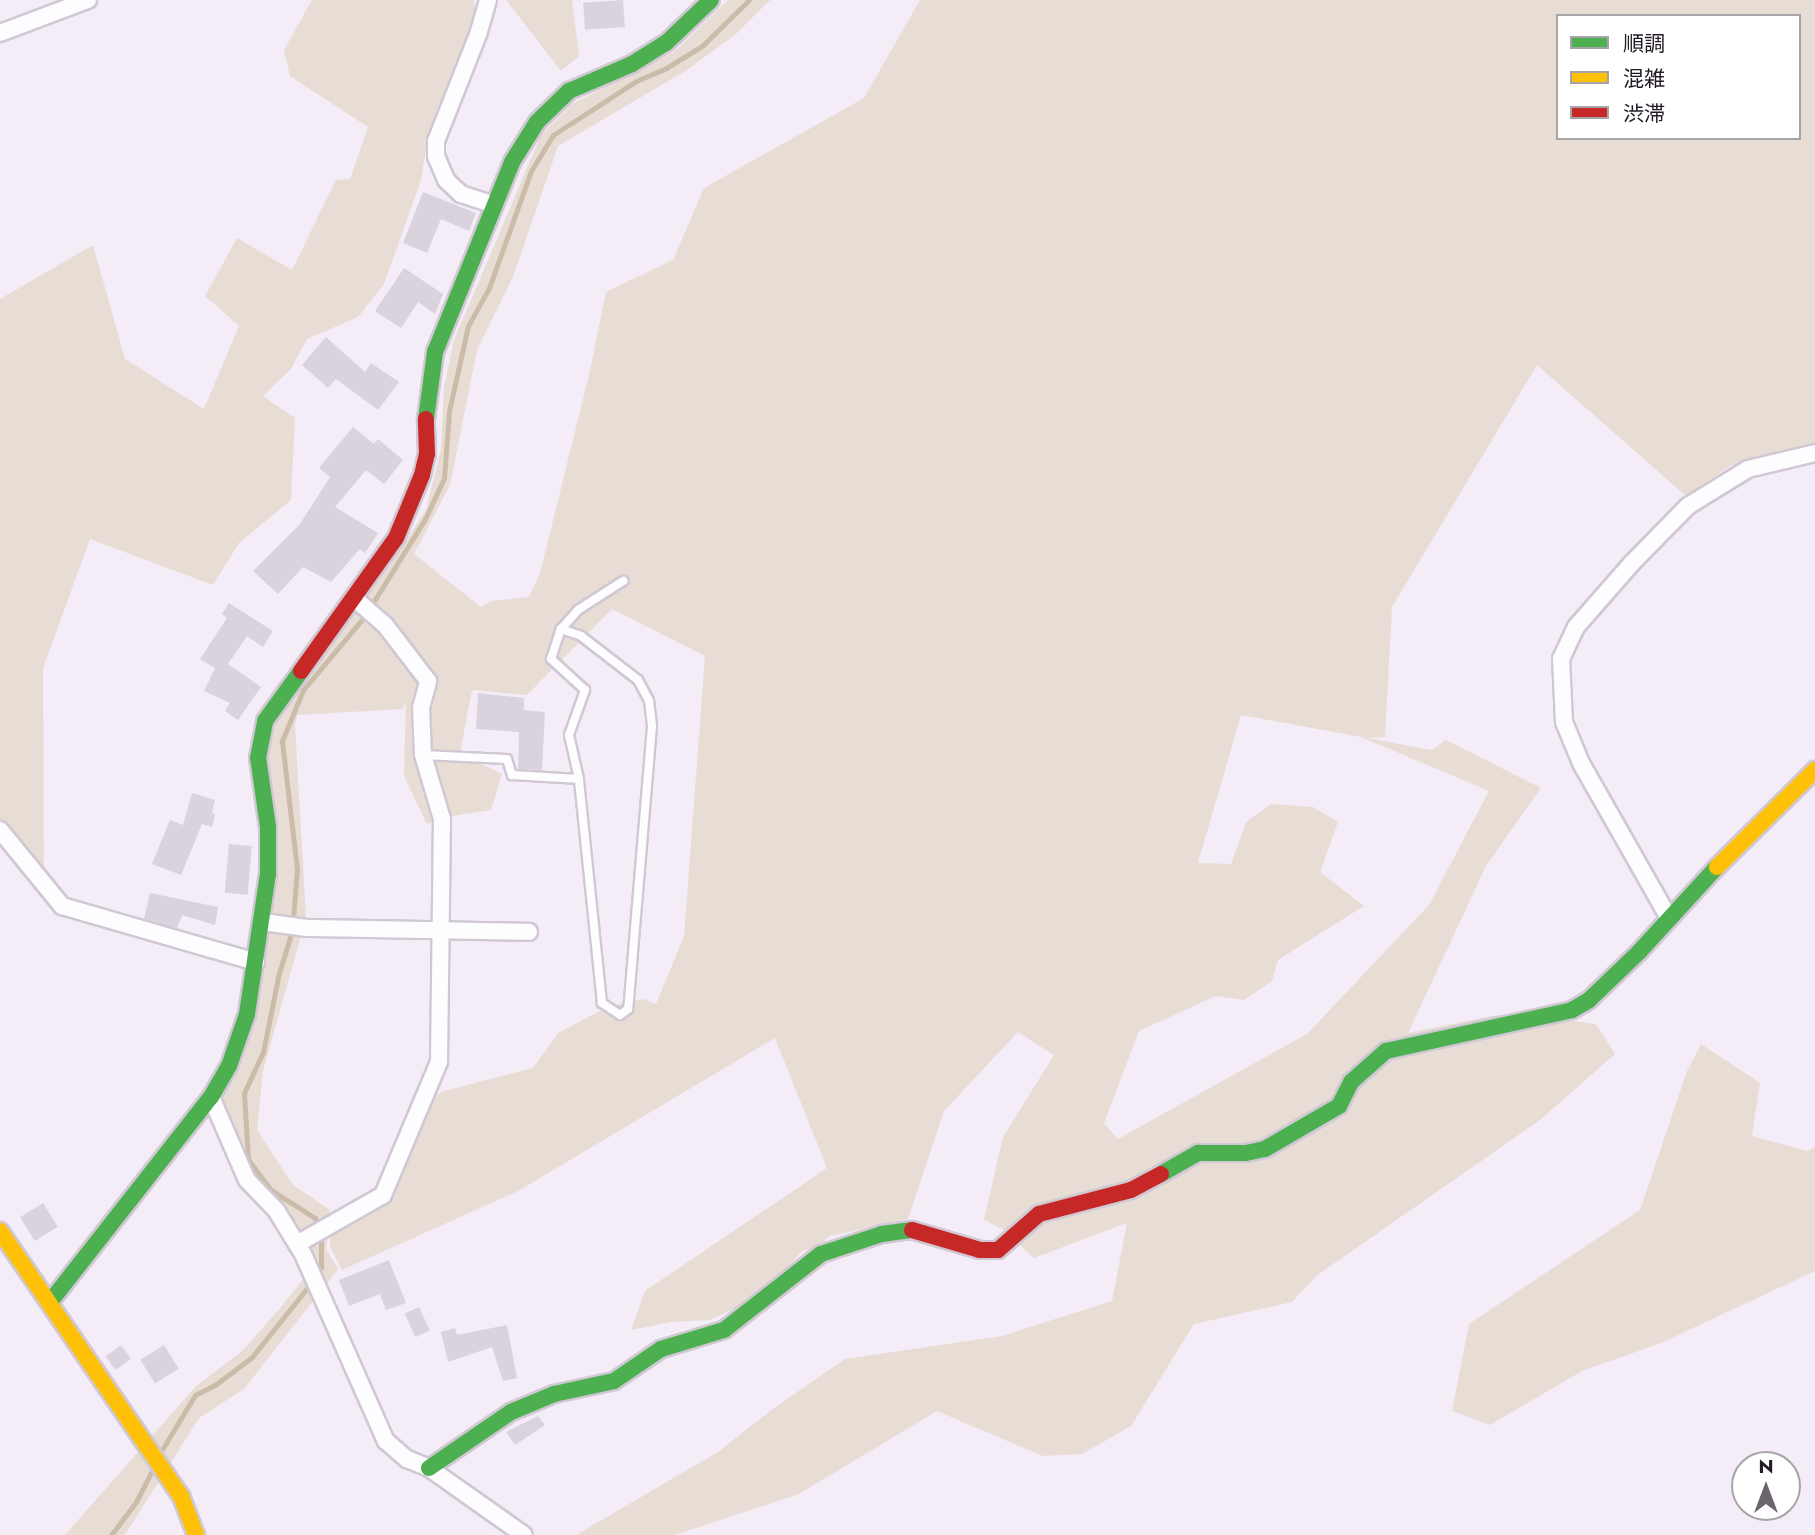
<!DOCTYPE html>
<meta charset="utf-8">
<style>
body{margin:0}
#map{position:relative;width:1815px;height:1535px;overflow:hidden;background:#f4ecf7;font-family:Jost,"Noto Sans JP",sans-serif}
div>[style]{position:absolute}
[style*='--x']{left:calc(var(--x)*1px);top:calc(var(--y)*1px);width:calc(var(--w)*1px);rotate:calc(var(--a)*1deg)}
.green>*{inset:0;background:#e8ddd5}
.stream>*{height:5px;margin:-2.5px;padding:0 2.5px;transform-origin:2.5px;border-radius:2.5px;background:#cbbcaa}
.building>*{inset:0;background:#dad3de;transform-origin:0 0}
.roads{filter:drop-shadow(2px 0 #d0c8d3) drop-shadow(-2px 0 #d0c8d3) drop-shadow(0 2px #d0c8d3) drop-shadow(0 -2px #d0c8d3)}
.lane>*{height:8px;margin:-4px;padding:0 4px;transform-origin:4px;border-radius:4px;background:#fdfcfe}
.street>*{height:16px;margin:-8px;padding:0 8px;transform-origin:8px;border-radius:8px;background:#fdfcfe}
.fast>*{height:16px;margin:-8px;padding:0 8px;transform-origin:8px;border-radius:8px;background:#4caf50}
.slow>*{height:16px;margin:-8px;padding:0 8px;transform-origin:8px;border-radius:8px;background:#ffc107}
.jam>*{height:16px;margin:-8px;padding:0 8px;transform-origin:8px;border-radius:8px;background:#c62828}
span{translate:-50% -50%;white-space:nowrap;text-align:center;line-height:1.15;-webkit-text-stroke:5px #fff;paint-order:stroke}
.legend{position:absolute;left:1556px;top:14px;width:245px;height:126px;box-sizing:border-box;background:#fff;border:2px solid #a7a4a8;margin:0;padding:9px 12px;list-style:none;font-size:21px;color:#221b26}
.legend li{display:flex;align-items:center;gap:14px;height:35px}
.legend b{width:35px;border:2px solid #a7a4a8}
.north{position:absolute;left:1731px;top:1451px;width:70px;height:70px;box-sizing:border-box;background:#fff;border:2px solid #a7a4a8;border-radius:50%;rotate:0deg;font-size:19px;font-weight:700;line-height:28px;text-align:center;color:#221b26}
.north::after{content:'';display:block;margin:auto;width:24px;height:32px;background:#6c646f;clip-path:polygon(50% 0,100% 100%,50% 72%,0 100%)}
</style>
<div id="map">
<div class="green">
<i style="clip-path:polygon(312px 0,474px 0,476px 17px,428px 137px,421px 180px,384px 284px,358px 317px,307px 339px,291px 369px,263px 396px,295px 418px,291px 500px,239px 543px,213px 585px,90px 539px,43px 668px,44px 883px,0 826px,0 299px,93px 245px,125px 359px,204px 409px,239px 326px,205px 296px,237px 238px,292px 270px,336px 180px,350px 179px,368px 127px,290px 76px,284px 50px)"></i>
<i style="clip-path:polygon(506px 0,572px 0,579px 56px,561px 71px)"></i>
<i style="clip-path:polygon(evenodd,728px 0,770px 0,736px 34px,687px 70px,558px 146px,513px 277px,477px 350px,450px 485px,414px 554px,481px 607px,491px 601px,529px 597px,540px 573px,589px 375px,606px 292px,673px 260px,704px 188px,864px 98px,920px 0,1815px 0,1815px 443px,1730px 466px,1686px 496px,1537px 365px,1392px 607px,1385px 737px,1367px 738px,1432px 750px,1446px 740px,1541px 788px,1486px 866px,1408px 1033px,1491px 1016px,1526px 1014px,1596px 1024px,1615px 1054px,1540px 1120px,1316px 1276px,1292px 1302px,1194px 1324px,1131px 1426px,1082px 1454px,1043px 1456px,937px 1411px,799px 1494px,675px 1535px,576px 1535px,718px 1452px,774px 1408px,845px 1359px,1002px 1336px,1112px 1301px,1127px 1223px,1034px 1258px,1004px 1230px,984px 1220px,1003px 1137px,1054px 1055px,1018px 1032px,944px 1111px,908px 1219px,830px 1236px,816px 1248px,802px 1251px,763px 1295px,710px 1320px,671px 1322px,631px 1330px,645px 1291px,827px 1168px,775px 1038px,518px 1191px,342px 1270px,330px 1246px,332px 1218px,378px 1192px,408px 1109px,444px 1091px,533px 1068px,558px 1033px,608px 1007px,643px 999px,656px 1004px,684px 936px,705px 656px,612px 609px,527px 695px,472px 690px,460px 753px,502px 774px,491px 810px,458px 815px,427px 824px,404px 776px,406px 701px,403px 709px,297px 715px,295px 725px,306px 918px,263px 1071px,257px 1130px,293px 1185px,330px 1210px,326px 1249px,338px 1269px,244px 1389px,199px 1418px,125px 1535px,65px 1535px,196px 1386px,242px 1351px,281px 1307px,304px 1278px,310px 1256px,249px 1175px,221px 1102px,254px 1016px,270px 722px,384px 574px,426px 510px,441px 449px,444px 387px,454px 340px,541px 135px,572px 104px,674px 52px,728px 0,1558px 16px,1799px 16px,1799px 138px,1558px 138px,1558px 16px,728px 0,1241px 715px,1361px 737px,1489px 791px,1429px 905px,1307px 1034px,1118px 1139px,1104px 1123px,1139px 1031px,1216px 996px,1244px 1000px,1272px 981px,1278px 960px,1364px 906px,1320px 872px,1338px 822px,1313px 807px,1271px 804px,1246px 822px,1231px 864px,1198px 863px,1241px 715px)"></i>
<i style="clip-path:polygon(1701px 1044px,1760px 1083px,1752px 1136px,1807px 1151px,1815px 1147px,1815px 1271px,1661px 1343px,1582px 1371px,1490px 1425px,1452px 1411px,1469px 1324px,1640px 1210px,1687px 1071px)"></i>
</div>
<div class="stream">
<i style="--x:316;--y:1274;--w:9;--a:-54"></i>
<i style="--x:321;--y:1267;--w:32;--a:-90"></i>
<i style="--x:321;--y:1235;--w:18;--a:-109"></i>
<i style="--x:315;--y:1218;--w:52;--a:-147.5"></i>
<i style="--x:271;--y:1190;--w:39;--a:-127"></i>
<i style="--x:248;--y:1159;--w:66;--a:-93.5"></i>
<i style="--x:244;--y:1093;--w:45;--a:-65.1"></i>
<i style="--x:263;--y:1052;--w:81;--a:-78.6"></i>
<i style="--x:279;--y:973;--w:44;--a:-72.8"></i>
<i style="--x:292;--y:931;--w:62;--a:-85.4"></i>
<i style="--x:297;--y:869;--w:129;--a:-96.7"></i>
<i style="--x:282;--y:741;--w:55;--a:-67.6"></i>
<i style="--x:303;--y:690;--w:95;--a:-50.1"></i>
<i style="--x:364;--y:617;--w:115;--a:-58.1"></i>
<i style="--x:425;--y:519;--w:45;--a:-65.1"></i>
<i style="--x:444;--y:478;--w:67;--a:-85.7"></i>
<i style="--x:449;--y:411;--w:87;--a:-77.4"></i>
<i style="--x:468;--y:326;--w:43;--a:-61.1"></i>
<i style="--x:489;--y:288;--w:124;--a:-70.3"></i>
<i style="--x:531;--y:171;--w:42;--a:-58.6"></i>
<i style="--x:553;--y:135;--w:99;--a:-33"></i>
<i style="--x:636;--y:81;--w:33;--a:-23"></i>
<i style="--x:666;--y:68;--w:42;--a:-31.4"></i>
<i style="--x:702;--y:46;--w:66;--a:-44.4"></i>
<i style="--x:160;--y:1453;--w:68;--a:-58.9"></i>
<i style="--x:195;--y:1395;--w:22;--a:-27"></i>
<i style="--x:215;--y:1385;--w:46;--a:-37.1"></i>
<i style="--x:252;--y:1357;--w:95;--a:-51.4"></i>
<i style="--x:111;--y:1535;--w:41;--a:-52.9"></i>
<i style="--x:136;--y:1502;--w:38;--a:-63"></i>
</div>
<div class="building">
<i style="left:623px;top:0;width:27px;height:40px;rotate:86deg"></i>
<i style="clip-path:polygon(423px 192px,476px 213px,469px 231px,441px 219px,427px 253px,403px 243px)"></i>
<i style="clip-path:polygon(404px 268px,443px 294px,435px 314px,418px 302px,401px 328px,375px 311px)"></i>
<i style="clip-path:polygon(326px 337px,365px 372px,371px 363px,399px 382px,378px 410px,336px 379px,328px 388px,302px 365px)"></i>
<i style="clip-path:polygon(353px 427px,374px 444px,378px 439px,403px 460px,384px 484px,366px 470px,335px 507px,378px 533px,365px 553px,360px 549px,331px 582px,303px 567px,278px 594px,253px 571px,300px 524px,330px 477px,319px 468px)"></i>
<i style="clip-path:polygon(229px 603px,273px 631px,263px 647px,247px 636px,228px 664px,261px 687px,238px 720px,225px 711px,230px 703px,204px 691px,215px 668px,200px 659px,227px 618px,222px 614px)"></i>
<i style="clip-path:polygon(478px 693px,524px 698px,524px 710px,545px 712px,542px 770px,518px 769px,519px 732px,476px 729px)"></i>
<i style="clip-path:polygon(192px 793px,215px 800px,212px 812px,215px 815px,212px 827px,202px 824px,181px 875px,152px 864px,170px 820px,183px 825px)"></i>
<i style="left:229px;top:844px;width:23px;height:49px;rotate:5deg"></i>
<i style="clip-path:polygon(150px 893px,218px 907px,215px 925px,182px 915px,177px 928px,144px 919px)"></i>
<i style="left:43px;top:1203px;width:28px;height:27px;rotate:58deg"></i>
<i style="clip-path:polygon(389px 1260px,406px 1303px,386px 1310px,380px 1294px,349px 1306px,339px 1280px)"></i>
<i style="left:419px;top:1307px;width:26px;height:16px;rotate:65deg"></i>
<i style="clip-path:polygon(507px 1325px,517px 1378px,503px 1381px,492px 1347px,448px 1362px,441px 1332px,455px 1328px,457px 1335px)"></i>
<i style="left:121px;top:1345px;width:17px;height:19px;rotate:54deg"></i>
<i style="left:164px;top:1345px;width:28px;height:28px;rotate:58deg"></i>
<i style="clip-path:polygon(538px 1416px,545px 1425px,515px 1445px,506px 1432px)"></i>
</div>
<div class="roads">
<div class="lane">
<i style="--x:561;--y:629;--w:21;--a:19"></i>
<i style="--x:581;--y:636;--w:72;--a:37.7"></i>
<i style="--x:638;--y:680;--w:24;--a:62"></i>
<i style="--x:649;--y:701;--w:25;--a:83"></i>
<i style="--x:652;--y:726;--w:284;--a:94.8"></i>
<i style="--x:628;--y:1009;--w:10;--a:143"></i>
<i style="--x:620;--y:1015;--w:22;--a:-146"></i>
<i style="--x:602;--y:1003;--w:225;--a:-95.9"></i>
<i style="--x:423;--y:755;--w:84;--a:2.7"></i>
<i style="--x:507;--y:759;--w:17;--a:73"></i>
<i style="--x:512;--y:775;--w:67;--a:3.4"></i>
<i style="--x:579;--y:779;--w:45;--a:-102.8"></i>
<i style="--x:569;--y:735;--w:48;--a:-70.4"></i>
<i style="--x:585;--y:690;--w:46;--a:-137.6"></i>
<i style="--x:551;--y:659;--w:32;--a:-72"></i>
<i style="--x:561;--y:629;--w:25;--a:-48"></i>
<i style="--x:578;--y:610;--w:54;--a:-32.8"></i>
</div>
<div class="street">
<i style="--x:488;--y:0;--w:33;--a:106"></i>
<i style="--x:479;--y:32;--w:117;--a:111.5"></i>
<i style="--x:436;--y:141;--w:15;--a:90"></i>
<i style="--x:436;--y:156;--w:26;--a:67"></i>
<i style="--x:446;--y:180;--w:21;--a:43"></i>
<i style="--x:461;--y:194;--w:35;--a:18"></i>
<i style="--x:0;--y:33;--w:94;--a:-20.6"></i>
<i style="--x:0;--y:830;--w:98;--a:50.8"></i>
<i style="--x:62;--y:906;--w:202;--a:16.1"></i>
<i style="--x:1669;--y:918;--w:178;--a:-119.6"></i>
<i style="--x:1581;--y:763;--w:44;--a:-112.5"></i>
<i style="--x:1564;--y:722;--w:63;--a:-92.7"></i>
<i style="--x:1561;--y:659;--w:35;--a:-65"></i>
<i style="--x:1576;--y:627;--w:85;--a:-48.8"></i>
<i style="--x:1632;--y:563;--w:80;--a:-45.5"></i>
<i style="--x:1688;--y:506;--w:70;--a:-31.7"></i>
<i style="--x:1748;--y:469;--w:69;--a:-13.4"></i>
<i style="--x:263;--y:922;--w:44;--a:7.8"></i>
<i style="--x:307;--y:928;--w:222;--a:1"></i>
<i style="--x:211;--y:1097;--w:90;--a:66.6"></i>
<i style="--x:247;--y:1180;--w:42;--a:46"></i>
<i style="--x:276;--y:1210;--w:52;--a:58.5"></i>
<i style="--x:303;--y:1254;--w:205;--a:66.1"></i>
<i style="--x:386;--y:1441;--w:28;--a:41"></i>
<i style="--x:407;--y:1459;--w:24;--a:22"></i>
<i style="--x:429;--y:1468;--w:116;--a:35.2"></i>
<i style="--x:297;--y:1244;--w:99;--a:-29.7"></i>
<i style="--x:383;--y:1195;--w:144;--a:-67.2"></i>
<i style="--x:439;--y:1062;--w:243;--a:-89.3"></i>
<i style="--x:442;--y:819;--w:67;--a:-106.5"></i>
<i style="--x:423;--y:755;--w:47;--a:-92.4"></i>
<i style="--x:421;--y:708;--w:28;--a:-75"></i>
<i style="--x:428;--y:681;--w:71;--a:-127.5"></i>
<i style="--x:385;--y:625;--w:41;--a:-138.9"></i>
</div>
<div class="fast">
<i style="--x:426;--y:419;--w:68;--a:-82.3"></i>
<i style="--x:435;--y:352;--w:205;--a:-67.9"></i>
<i style="--x:512;--y:162;--w:47;--a:-58"></i>
<i style="--x:537;--y:122;--w:45;--a:-44.1"></i>
<i style="--x:569;--y:91;--w:69;--a:-23.2"></i>
<i style="--x:632;--y:64;--w:40;--a:-32"></i>
<i style="--x:666;--y:43;--w:62;--a:-43.7"></i>
<i style="--x:1161;--y:1174;--w:43;--a:-29.6"></i>
<i style="--x:1198;--y:1153;--w:48;--a:0"></i>
<i style="--x:1246;--y:1153;--w:19;--a:-12"></i>
<i style="--x:1265;--y:1149;--w:86;--a:-30.2"></i>
<i style="--x:1339;--y:1106;--w:27;--a:-63"></i>
<i style="--x:1351;--y:1082;--w:47;--a:-41.5"></i>
<i style="--x:1386;--y:1051;--w:190;--a:-12.4"></i>
<i style="--x:1572;--y:1010;--w:20;--a:-30"></i>
<i style="--x:1589;--y:1000;--w:69;--a:-43.8"></i>
<i style="--x:1639;--y:952;--w:115;--a:-47.5"></i>
<i style="--x:50;--y:1302;--w:261;--a:-51.9"></i>
<i style="--x:211;--y:1097;--w:36;--a:-60"></i>
<i style="--x:229;--y:1066;--w:55;--a:-70.9"></i>
<i style="--x:247;--y:1014;--w:142;--a:-81.5"></i>
<i style="--x:268;--y:874;--w:47;--a:-90"></i>
<i style="--x:268;--y:827;--w:70;--a:-98.2"></i>
<i style="--x:258;--y:758;--w:38;--a:-79"></i>
<i style="--x:265;--y:721;--w:62;--a:-54.2"></i>
<i style="--x:429;--y:1468;--w:99;--a:-34.3"></i>
<i style="--x:511;--y:1412;--w:47;--a:-22.7"></i>
<i style="--x:554;--y:1394;--w:61;--a:-12.2"></i>
<i style="--x:614;--y:1381;--w:57;--a:-34.2"></i>
<i style="--x:661;--y:1349;--w:66;--a:-16.8"></i>
<i style="--x:724;--y:1330;--w:123;--a:-38.1"></i>
<i style="--x:821;--y:1254;--w:64;--a:-18.2"></i>
<i style="--x:882;--y:1234;--w:30;--a:-8"></i>
</div>
<div class="slow">
<i style="--x:1717;--y:867;--w:138;--a:-44.7"></i>
<i style="--x:0;--y:1231;--w:321;--a:55.7"></i>
<i style="--x:181;--y:1496;--w:42;--a:69"></i>
</div>
<div class="jam">
<i style="--x:301;--y:671;--w:163;--a:-54.5"></i>
<i style="--x:396;--y:538;--w:68;--a:-67.6"></i>
<i style="--x:422;--y:475;--w:22;--a:-77"></i>
<i style="--x:427;--y:454;--w:35;--a:-92"></i>
<i style="--x:912;--y:1230;--w:71;--a:16.4"></i>
<i style="--x:980;--y:1250;--w:18;--a:0"></i>
<i style="--x:998;--y:1250;--w:55;--a:-41.3"></i>
<i style="--x:1039;--y:1214;--w:95;--a:-14.6"></i>
<i style="--x:1131;--y:1190;--w:34;--a:-28"></i>
</div>
</div>
<ul class="legend">
<li><b style="height:9px;background:#4caf50"></b>順調</li>
<li><b style="height:9px;background:#ffc107"></b>混雑</li>
<li><b style="height:9px;background:#c62828"></b>渋滞</li>
</ul>
<div class="north">N</div>
</div>
